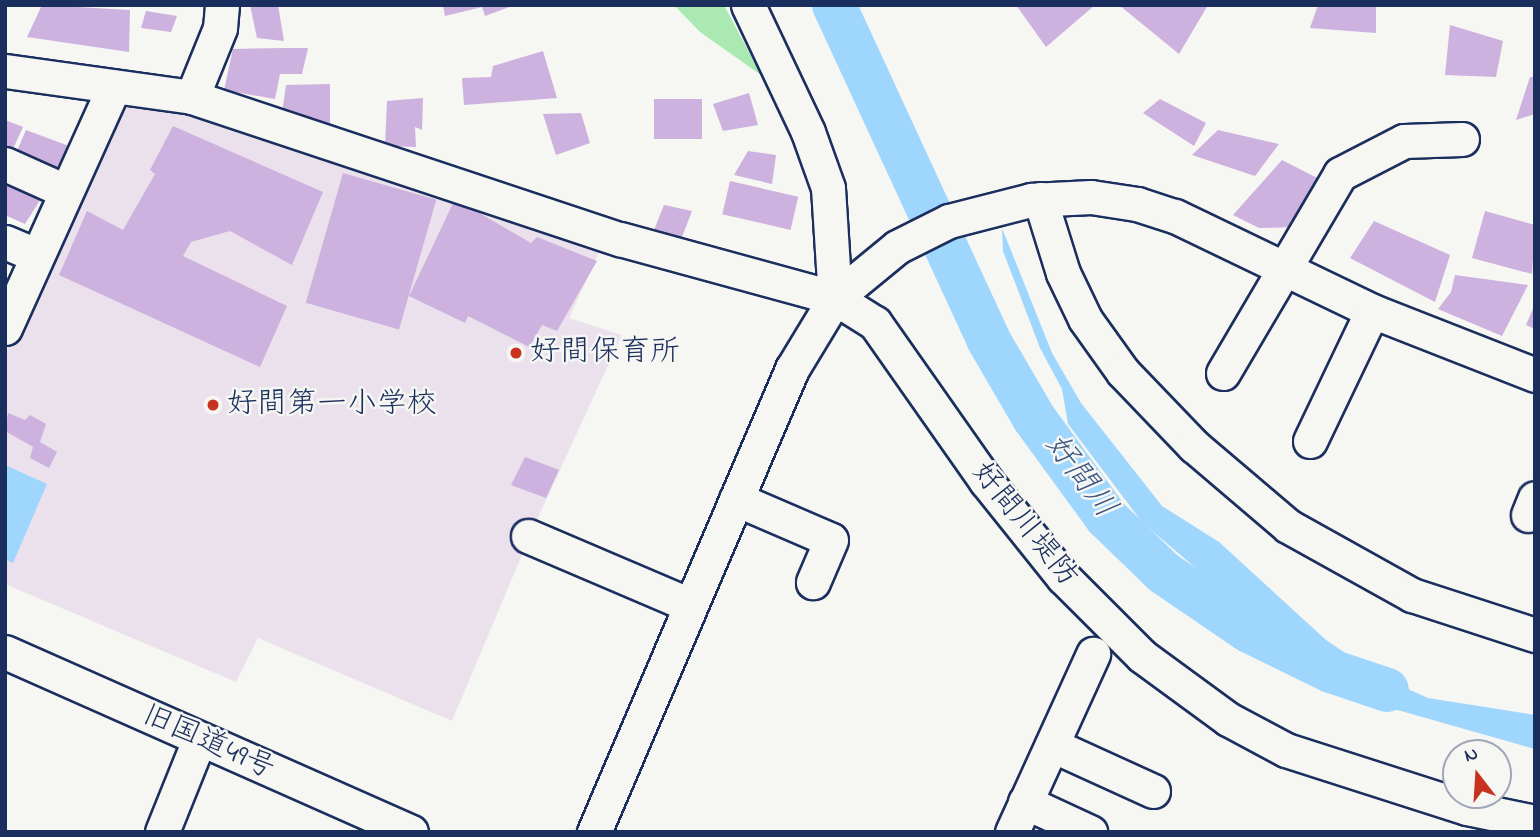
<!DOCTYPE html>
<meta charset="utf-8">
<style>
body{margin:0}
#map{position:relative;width:1540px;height:837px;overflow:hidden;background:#f6f6f2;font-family:"Indie Flower","Klee One",sans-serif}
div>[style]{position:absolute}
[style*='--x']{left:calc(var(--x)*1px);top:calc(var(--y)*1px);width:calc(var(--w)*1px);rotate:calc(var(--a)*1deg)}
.built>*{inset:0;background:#eae1ec}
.green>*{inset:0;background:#aae9b1}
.water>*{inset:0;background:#9fd6fe}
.river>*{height:44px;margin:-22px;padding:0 22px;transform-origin:22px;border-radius:22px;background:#9fd6fe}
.building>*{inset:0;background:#cdb1de;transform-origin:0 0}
.roads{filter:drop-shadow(2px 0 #1b2f5e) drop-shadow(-2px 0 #1b2f5e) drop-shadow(0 2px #1b2f5e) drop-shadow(0 -2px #1b2f5e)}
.minor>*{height:33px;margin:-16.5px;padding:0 16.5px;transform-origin:16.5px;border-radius:16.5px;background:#f6f6f2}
.dots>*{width:19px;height:19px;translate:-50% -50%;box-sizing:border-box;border:4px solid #f6f6f2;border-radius:50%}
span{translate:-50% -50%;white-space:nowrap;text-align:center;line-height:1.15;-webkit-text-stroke:5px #f6f6f2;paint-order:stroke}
.poi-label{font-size:30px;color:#1b2f5e}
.left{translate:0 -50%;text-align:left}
.street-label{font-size:30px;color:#1b2f5e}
.water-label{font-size:32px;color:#3c5986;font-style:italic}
.frame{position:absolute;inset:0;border:7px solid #1b2f5e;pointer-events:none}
.north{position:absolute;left:1442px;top:739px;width:70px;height:70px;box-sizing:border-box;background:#f6f6f2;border:2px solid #9ea6b7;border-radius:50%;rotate:343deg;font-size:19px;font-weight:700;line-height:28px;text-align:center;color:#1b2f5e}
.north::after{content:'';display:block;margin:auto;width:24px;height:32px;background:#c8321e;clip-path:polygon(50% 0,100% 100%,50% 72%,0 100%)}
</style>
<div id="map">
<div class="built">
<i style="clip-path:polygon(121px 101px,254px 125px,601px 248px,569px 318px,622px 335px,535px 524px,452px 721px,258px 638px,236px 682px,5px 584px,5px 355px)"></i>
</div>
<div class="green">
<i style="clip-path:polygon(674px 5px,724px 5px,761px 75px,700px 32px)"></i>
</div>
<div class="water">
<i style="clip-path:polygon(1002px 228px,1052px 353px,1081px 403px,1162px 506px,1219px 542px,1326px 640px,1381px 677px,1428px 698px,1535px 715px,1535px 749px,1380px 705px,1261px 624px,1142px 522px,1068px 424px,1062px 389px,1040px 348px,1003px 251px)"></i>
<i style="clip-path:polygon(5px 465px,47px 484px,13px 563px,5px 559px)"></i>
</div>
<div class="river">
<i style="--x:834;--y:5;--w:368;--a:65.2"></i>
<i style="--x:988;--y:339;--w:91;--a:59.8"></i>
<i style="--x:1034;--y:418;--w:124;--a:53.9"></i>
<i style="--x:1107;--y:518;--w:79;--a:44"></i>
<i style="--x:1164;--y:573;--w:103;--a:34.3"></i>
<i style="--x:1249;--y:631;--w:91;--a:26"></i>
<i style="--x:1331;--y:671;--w:59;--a:18.7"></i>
</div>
<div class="building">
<i style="clip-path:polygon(42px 5px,130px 10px,129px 52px,27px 37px)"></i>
<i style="clip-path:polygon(250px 5px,278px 5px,284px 41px,257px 38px)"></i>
<i style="clip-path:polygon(443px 5px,512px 5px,512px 6px,485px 16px,482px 7px,445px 16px)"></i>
<i style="clip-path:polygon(1016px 5px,1095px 5px,1046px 47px)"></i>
<i style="clip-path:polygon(1119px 5px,1208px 5px,1179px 54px)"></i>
<i style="clip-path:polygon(1318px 5px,1376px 5px,1376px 33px,1310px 28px)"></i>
<i style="clip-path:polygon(146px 11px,177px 16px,171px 32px,141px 28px)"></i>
<i style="clip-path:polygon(1450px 25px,1503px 41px,1496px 77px,1445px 75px)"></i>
<i style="clip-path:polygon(285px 48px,308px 48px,302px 74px,280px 74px,275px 99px,224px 90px,233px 49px)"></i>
<i style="clip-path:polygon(543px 51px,557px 98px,464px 105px,462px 78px,491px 77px,493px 66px)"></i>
<i style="clip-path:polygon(1530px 77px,1535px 77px,1535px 114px,1516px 120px)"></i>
<i style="clip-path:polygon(330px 84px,330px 129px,281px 120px,286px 85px)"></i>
<i style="clip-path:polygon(749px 93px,758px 125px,723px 131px,713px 104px)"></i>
<i style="clip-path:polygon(423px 98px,422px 130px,415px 127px,416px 147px,385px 146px,387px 101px)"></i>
<i style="left:654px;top:99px;width:48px;height:40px"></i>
<i style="clip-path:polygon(1160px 99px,1206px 123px,1194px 146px,1143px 113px)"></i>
<i style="clip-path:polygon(581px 113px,590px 143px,556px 155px,543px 114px)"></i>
<i style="clip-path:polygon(5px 120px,23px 127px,12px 151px,5px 148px)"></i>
<i style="clip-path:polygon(173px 126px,323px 192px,292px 265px,230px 231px,191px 242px,183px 256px,287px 306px,260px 367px,59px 275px,87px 211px,123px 230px,155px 174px,150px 170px)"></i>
<i style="clip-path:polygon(26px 130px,69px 146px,58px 173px,16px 153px)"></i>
<i style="clip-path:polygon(1218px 130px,1279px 144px,1255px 176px,1192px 155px)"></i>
<i style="clip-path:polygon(748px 151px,776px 155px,772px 184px,734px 175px)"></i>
<i style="clip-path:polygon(1282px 160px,1329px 184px,1298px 227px,1259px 228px,1233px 215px)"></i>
<i style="left:343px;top:173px;width:97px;height:135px;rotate:16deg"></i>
<i style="clip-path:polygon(5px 177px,42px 197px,25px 224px,5px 215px)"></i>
<i style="left:730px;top:181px;width:70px;height:34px;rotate:13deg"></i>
<i style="clip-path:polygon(455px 199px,531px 243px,537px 237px,597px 261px,557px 331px,542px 325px,529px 347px,468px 316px,465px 323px,409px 296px)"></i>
<i style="clip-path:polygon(664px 205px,692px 211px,682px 237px,652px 235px)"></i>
<i style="clip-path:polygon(1485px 211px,1535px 225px,1532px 274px,1472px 258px)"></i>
<i style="clip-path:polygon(1374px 221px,1450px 255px,1435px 302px,1350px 258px)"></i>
<i style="clip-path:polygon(1455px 275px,1528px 285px,1502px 336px,1438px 309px,1451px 292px)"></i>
<i style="clip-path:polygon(1535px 304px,1535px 329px,1526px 325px)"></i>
<i style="clip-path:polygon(8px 413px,25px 420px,30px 415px,46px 424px,40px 442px,57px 452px,49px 468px,30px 458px,33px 447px,5px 431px)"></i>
<i style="clip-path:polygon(525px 457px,559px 470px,546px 498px,511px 485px)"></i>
</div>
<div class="roads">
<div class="minor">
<i style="--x:748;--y:5;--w:140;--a:64.7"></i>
<i style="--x:808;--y:132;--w:59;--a:70.3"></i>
<i style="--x:828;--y:188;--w:110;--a:86.4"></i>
<i style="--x:5;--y:71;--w:189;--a:7.9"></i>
<i style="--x:192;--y:97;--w:451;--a:18.4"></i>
<i style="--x:620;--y:239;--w:223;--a:15.3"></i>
<i style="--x:835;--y:298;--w:47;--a:32"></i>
<i style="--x:875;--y:323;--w:193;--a:54.9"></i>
<i style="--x:986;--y:481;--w:123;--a:51.3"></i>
<i style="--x:1063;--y:577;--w:112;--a:45"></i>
<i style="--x:1142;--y:656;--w:107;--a:36.2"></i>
<i style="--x:1228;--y:719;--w:66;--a:28.1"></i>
<i style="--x:1286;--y:750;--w:190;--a:17.8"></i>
<i style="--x:1467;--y:808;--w:69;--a:11.6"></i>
<i style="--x:192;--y:97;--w:74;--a:-67.9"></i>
<i style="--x:220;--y:28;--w:23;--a:-85"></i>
<i style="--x:5;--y:164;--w:66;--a:24.2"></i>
<i style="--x:1040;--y:199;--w:77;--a:72.7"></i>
<i style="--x:1063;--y:273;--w:51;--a:64.4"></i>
<i style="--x:1085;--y:319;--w:65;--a:54.4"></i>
<i style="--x:1123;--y:372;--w:103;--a:46.2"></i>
<i style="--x:1194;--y:446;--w:123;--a:40.4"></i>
<i style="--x:1288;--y:526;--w:142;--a:29.1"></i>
<i style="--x:1412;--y:595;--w:129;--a:18"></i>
<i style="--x:5;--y:242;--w:34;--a:23"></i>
<i style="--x:5;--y:328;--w:265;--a:-65.7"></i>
<i style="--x:1223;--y:373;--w:231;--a:-59.5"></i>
<i style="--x:1340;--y:174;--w:72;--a:-27.3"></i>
<i style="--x:1404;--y:141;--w:58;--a:-2"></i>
<i style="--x:1310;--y:441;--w:144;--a:-64.5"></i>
<i style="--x:736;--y:499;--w:103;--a:23.3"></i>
<i style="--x:831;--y:540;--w:46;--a:113.2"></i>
<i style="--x:1528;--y:515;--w:18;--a:-68"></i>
<i style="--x:528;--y:536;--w:176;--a:23.1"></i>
<i style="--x:5;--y:652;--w:444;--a:23.9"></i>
<i style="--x:1052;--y:745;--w:111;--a:24.5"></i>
<i style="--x:1025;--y:802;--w:72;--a:24.8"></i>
<i style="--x:162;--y:832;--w:99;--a:-68.1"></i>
<i style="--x:594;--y:832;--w:504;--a:-66.85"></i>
<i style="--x:792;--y:369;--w:83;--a:-58.8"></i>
<i style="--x:835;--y:298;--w:80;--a:-39.4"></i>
<i style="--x:897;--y:247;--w:58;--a:-26.6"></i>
<i style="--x:949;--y:221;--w:85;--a:-14.4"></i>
<i style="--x:1031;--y:200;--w:60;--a:-2.9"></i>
<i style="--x:1091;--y:197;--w:47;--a:8.7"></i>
<i style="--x:1137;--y:204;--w:40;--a:18"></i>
<i style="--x:1175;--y:216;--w:219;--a:25.7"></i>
<i style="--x:1372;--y:311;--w:175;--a:21.4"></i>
<i style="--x:1012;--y:832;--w:196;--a:-65.5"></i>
</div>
</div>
<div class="dots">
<i style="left:516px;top:353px;background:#c8321e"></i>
<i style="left:213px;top:405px;background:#c8321e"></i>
</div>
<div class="poi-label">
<span class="left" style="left:530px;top:353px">好間保育所</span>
<span class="left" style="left:227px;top:405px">好間第一小学校</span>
</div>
<div class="street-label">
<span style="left:1024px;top:525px;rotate:51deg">好間川堤防</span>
<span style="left:208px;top:743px;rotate:24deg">旧国道49号</span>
</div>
<div class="water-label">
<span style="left:1079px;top:477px;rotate:53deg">好間川</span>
</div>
<div class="frame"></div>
<div class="north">N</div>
</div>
